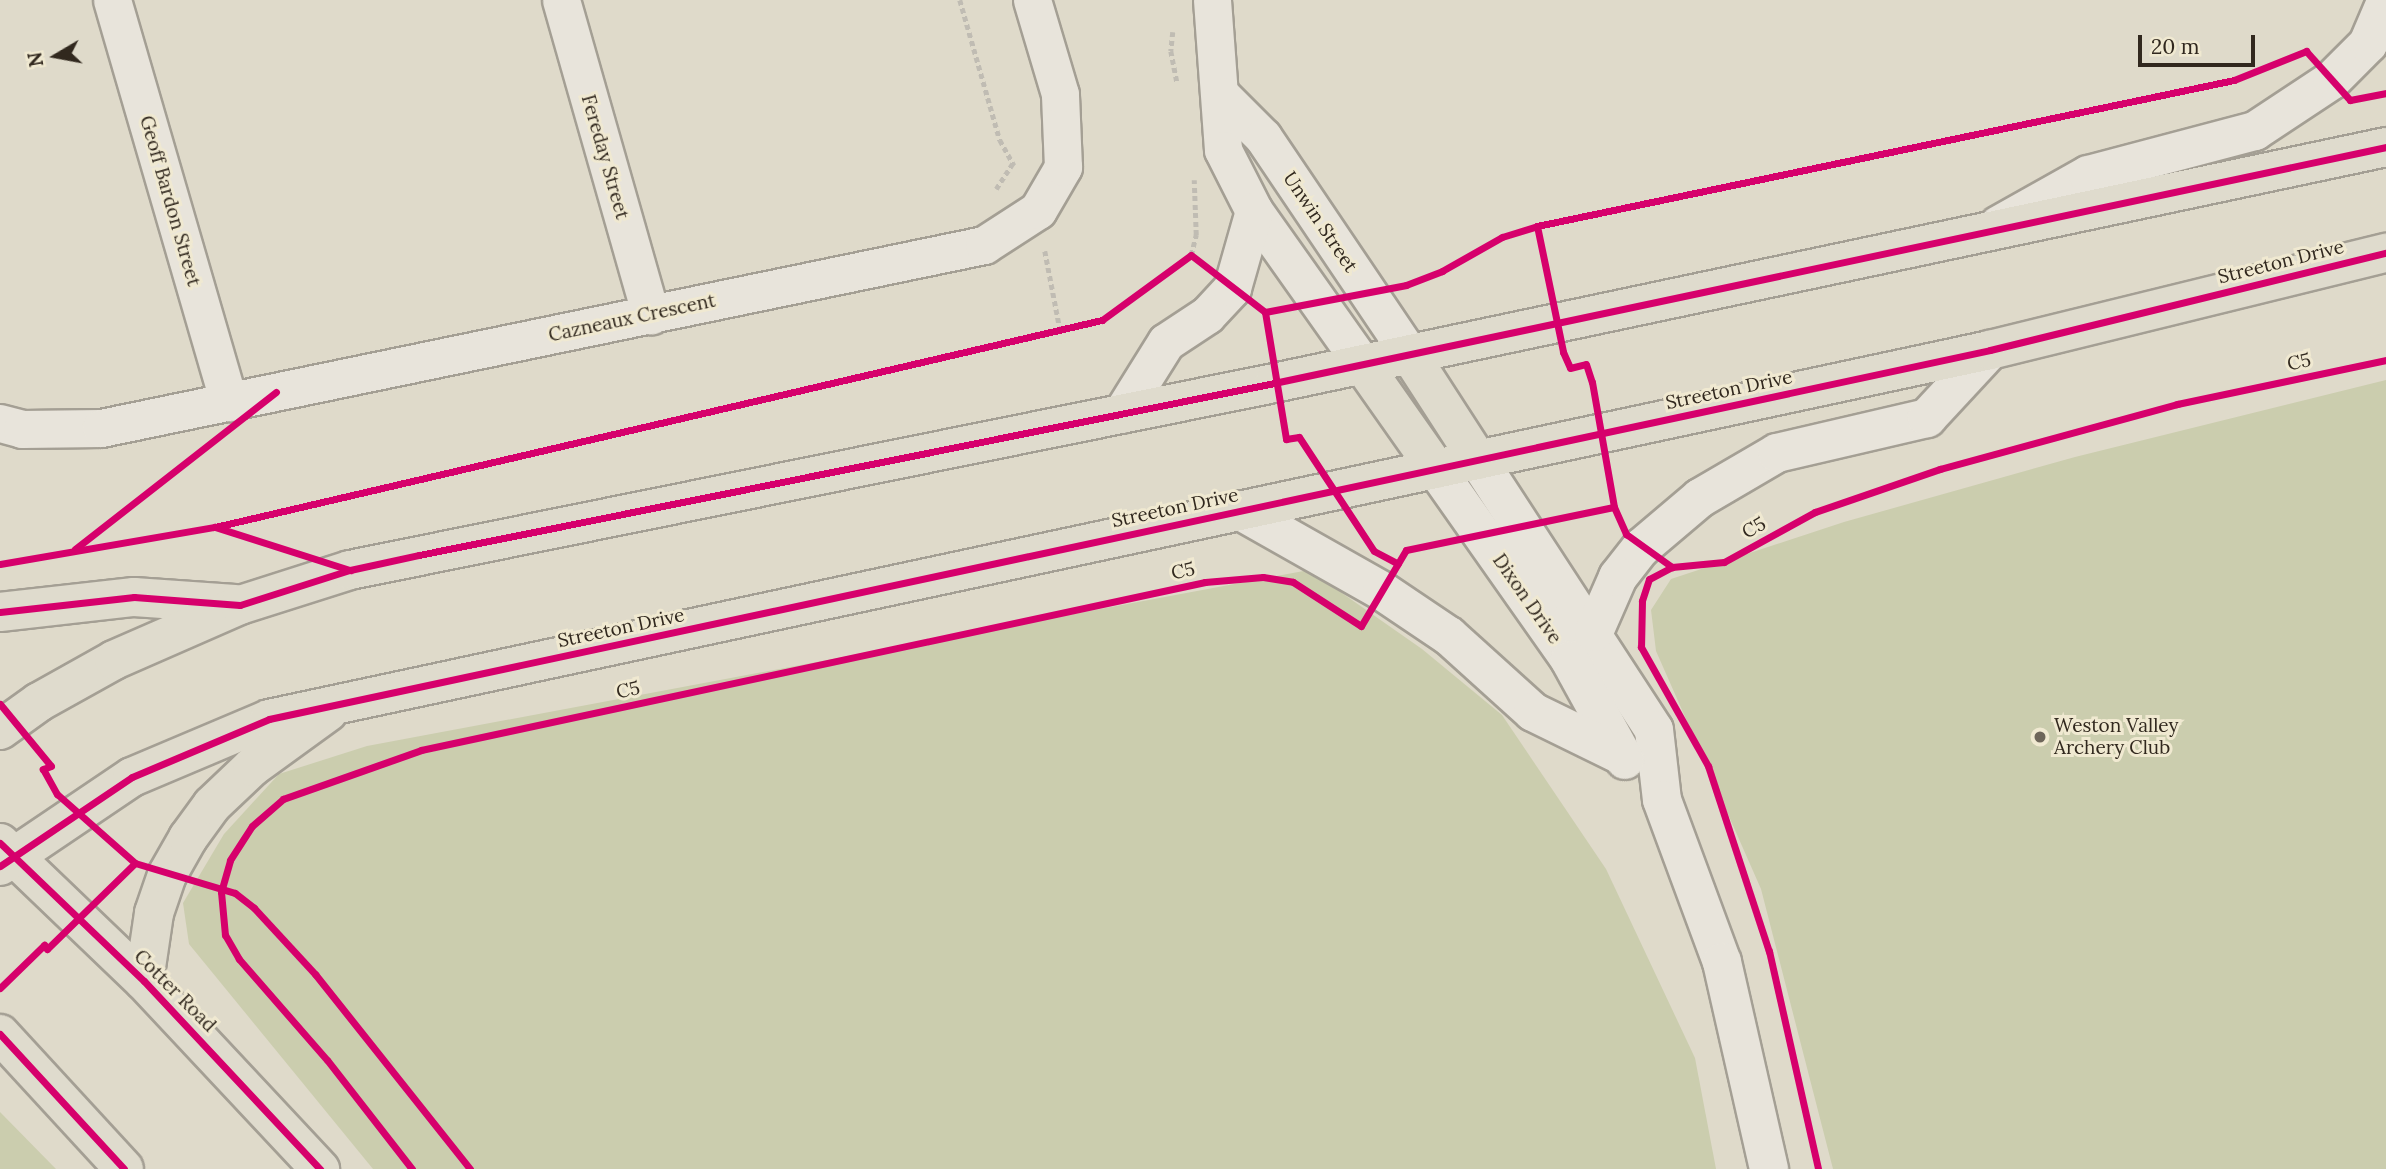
<!DOCTYPE html>
<style>
body{margin:0}
#map{position:relative;width:2386px;height:1169px;overflow:hidden;background:#dfdaca;font-family:Lora,serif}
div>[style]{position:absolute}
[style*='--x']{left:calc(var(--x)*1px);top:calc(var(--y)*1px);width:calc(var(--w)*1px);rotate:calc(var(--a)*1deg)}
.green>*{inset:0;background:#cbcdae}
.path>*{height:4.5px;margin-top:-2.25px;transform-origin:0;background:repeating-linear-gradient(90deg,#c0bcb3 0 5px,transparent 0 8.5px)}
.roads{filter:drop-shadow(2px 0 #a49f94) drop-shadow(-2px 0 #a49f94) drop-shadow(0 2px #a49f94) drop-shadow(0 -2px #a49f94)}
.minor>*{height:37px;margin:-18.5px;padding:0 18.5px;transform-origin:18.5px;border-radius:18.5px;background:#e8e4db}
.secondary>*{height:38px;margin:-19px;padding:0 19px;transform-origin:19px;border-radius:19px;background:#e8e4db}
.primary>*{height:38px;margin:-19px;padding:0 19px;transform-origin:19px;border-radius:19px;background:#dfdbcd}
.cycleway>*{height:7px;margin:-3.5px;padding:0 3.5px;transform-origin:3.5px;border-radius:3.5px;background:#d6006c}
.dots>*{width:19px;height:19px;translate:-50% -50%;box-sizing:border-box;border:4px solid #f0e9d1;border-radius:50%}
span{translate:-50% -50%;white-space:nowrap;text-align:center;line-height:1.15;-webkit-text-stroke:6px #f0e9d1;paint-order:stroke}
.street-label{font-size:19px;color:#31281e}
.poi-label{font-size:19px;color:#31281e}
.left{translate:0 -50%;text-align:left}
.north{position:absolute;left:21px;top:21px;width:70px;height:70px;-webkit-text-stroke:5px #f0e9d1;paint-order:stroke;rotate:260deg;font-size:19px;font-weight:700;line-height:28px;text-align:center;color:#31281e}
.north::after{content:'';display:block;margin:auto;width:24px;height:32px;background:#31281e;clip-path:polygon(50% 0,100% 100%,50% 72%,0 100%)}
.scale{position:absolute;left:2138px;top:35px;width:117px;height:32px;box-sizing:border-box;border:4px solid #31281e;border-top:0;padding-left:9px;font-size:21px;line-height:24px;white-space:nowrap;color:#31281e;-webkit-text-stroke:5px #f0e9d1;paint-order:stroke}
</style>
<div id="map">
<div class="green">
<i style="clip-path:polygon(2386px 380px,2386px 1169px,1833px 1169px,1761px 889px,1656px 651px,1651px 610px,1671px 579px,1844px 522px,2075px 457px)"></i>
<i style="clip-path:polygon(1309px 570px,1422px 649px,1502px 715px,1606px 869px,1695px 1058px,1716px 1169px,373px 1169px,189px 944px,183px 903px,224px 834px,279px 774px,367px 746px)"></i>
<i style="clip-path:polygon(0 1112px,56px 1169px,0 1169px)"></i>
</div>
<div class="path">
<i style="--x:960;--y:0;--w:146;--a:74.1"></i>
<i style="--x:1000;--y:140;--w:29;--a:61"></i>
<i style="--x:1173;--y:32;--w:19;--a:96"></i>
<i style="--x:1171;--y:51;--w:32;--a:79"></i>
<i style="--x:996;--y:189;--w:31;--a:-57"></i>
<i style="--x:1045;--y:251;--w:79;--a:79.1"></i>
<i style="--x:1191;--y:255;--w:21;--a:-76"></i>
<i style="--x:1196;--y:235;--w:55;--a:-92.1"></i>
</div>
<div class="roads">
<div class="minor">
<i style="--x:112;--y:0;--w:419;--a:73.8"></i>
<i style="--x:561;--y:0;--w:328;--a:74.1"></i>
<i style="--x:1212;--y:0;--w:150;--a:85.8"></i>
<i style="--x:1223;--y:150;--w:68;--a:63.1"></i>
<i style="--x:1254;--y:211;--w:189;--a:54.7"></i>
<i style="--x:1222;--y:96;--w:58;--a:45"></i>
<i style="--x:1263;--y:137;--w:263;--a:56"></i>
<i style="--x:1121;--y:414;--w:85;--a:-58"></i>
<i style="--x:1166;--y:342;--w:49;--a:-33.4"></i>
<i style="--x:1207;--y:315;--w:37;--a:-47"></i>
<i style="--x:1232;--y:288;--w:80;--a:-74.1"></i>
<i style="--x:0;--y:423;--w:23;--a:15"></i>
<i style="--x:22;--y:429;--w:79;--a:-0.7"></i>
<i style="--x:101;--y:428;--w:902;--a:-11.71"></i>
<i style="--x:984;--y:245;--w:64;--a:-32.9"></i>
<i style="--x:1038;--y:210;--w:50;--a:-59.8"></i>
<i style="--x:1063;--y:167;--w:73;--a:-92.4"></i>
<i style="--x:1060;--y:94;--w:98;--a:-106.6"></i>
</div>
<div class="secondary">
<i style="--x:1999;--y:225;--w:102;--a:-29.3"></i>
<i style="--x:2088;--y:175;--w:173;--a:-14.8"></i>
<i style="--x:2255;--y:131;--w:92;--a:-33.5"></i>
<i style="--x:2332;--y:80;--w:51;--a:-45"></i>
<i style="--x:2368;--y:44;--w:39;--a:-67"></i>
<i style="--x:1478;--y:460;--w:322;--a:56.9"></i>
<i style="--x:1654;--y:730;--w:70;--a:83.5"></i>
<i style="--x:1662;--y:800;--w:173;--a:69.7"></i>
<i style="--x:1722;--y:962;--w:212;--a:77.2"></i>
<i style="--x:1436;--y:469;--w:233;--a:54.9"></i>
<i style="--x:1570;--y:660;--w:114;--a:61.2"></i>
<i style="--x:1239;--y:510;--w:164;--a:29.5"></i>
<i style="--x:1382;--y:591;--w:81;--a:33.9"></i>
<i style="--x:1449;--y:636;--w:113;--a:42.1"></i>
<i style="--x:1533;--y:712;--w:96;--a:26"></i>
<i style="--x:1594;--y:632;--w:60;--a:-66.4"></i>
<i style="--x:1618;--y:577;--w:37;--a:-52"></i>
<i style="--x:1641;--y:548;--w:77;--a:-40.3"></i>
<i style="--x:1700;--y:498;--w:89;--a:-30.3"></i>
<i style="--x:1777;--y:453;--w:154;--a:-13.1"></i>
<i style="--x:1927;--y:418;--w:93;--a:-47.2"></i>
</div>
<div class="primary">
<i style="--x:1410;--y:355;--w:125;--a:57.1"></i>
<i style="--x:1363;--y:365;--w:127;--a:54.9"></i>
<i style="--x:0;--y:612;--w:135;--a:-6.4"></i>
<i style="--x:134;--y:597;--w:101;--a:4"></i>
<i style="--x:0;--y:730;--w:48;--a:-35.7"></i>
<i style="--x:39;--y:702;--w:86;--a:-29.2"></i>
<i style="--x:114;--y:660;--w:137;--a:-23.6"></i>
<i style="--x:240;--y:605;--w:115;--a:-17.7"></i>
<i style="--x:350;--y:570;--w:943;--a:-11.44"></i>
<i style="--x:1274;--y:383;--w:1137;--a:-11.98"></i>
<i style="--x:0;--y:843;--w:199;--a:43.8"></i>
<i style="--x:144;--y:981;--w:258;--a:46.9"></i>
<i style="--x:0;--y:866;--w:159;--a:-34"></i>
<i style="--x:132;--y:777;--w:149;--a:-22.9"></i>
<i style="--x:269;--y:719;--w:1760;--a:-12.1"></i>
<i style="--x:1990;--y:350;--w:408;--a:-13.8"></i>
<i style="--x:144;--y:981;--w:69;--a:-81.6"></i>
<i style="--x:154;--y:913;--w:40;--a:-71.1"></i>
<i style="--x:167;--y:875;--w:43;--a:-60.4"></i>
<i style="--x:188;--y:838;--w:41;--a:-54"></i>
<i style="--x:212;--y:805;--w:55;--a:-43.5"></i>
<i style="--x:252;--y:767;--w:94;--a:-35.9"></i>
<i style="--x:0;--y:1034;--w:183;--a:47.4"></i>
</div>
</div>
<div class="cycleway">
<i style="--x:1537;--y:226;--w:129;--a:78.3"></i>
<i style="--x:1563;--y:352;--w:17;--a:66"></i>
<i style="--x:1570;--y:368;--w:16;--a:-14"></i>
<i style="--x:1586;--y:364;--w:19;--a:72"></i>
<i style="--x:1592;--y:382;--w:127;--a:80"></i>
<i style="--x:1614;--y:507;--w:30;--a:66"></i>
<i style="--x:1626;--y:534;--w:57;--a:35.7"></i>
<i style="--x:1672;--y:567;--w:52;--a:-5.5"></i>
<i style="--x:1724;--y:562;--w:104;--a:-28.8"></i>
<i style="--x:1815;--y:512;--w:132;--a:-19"></i>
<i style="--x:1940;--y:469;--w:246;--a:-15.3"></i>
<i style="--x:2177;--y:404;--w:214;--a:-11.9"></i>
<i style="--x:1265;--y:312;--w:144;--a:-10.8"></i>
<i style="--x:1406;--y:285;--w:39;--a:-21"></i>
<i style="--x:1442;--y:271;--w:69;--a:-29.5"></i>
<i style="--x:1502;--y:237;--w:37;--a:-17"></i>
<i style="--x:1537;--y:226;--w:712;--a:-11.83"></i>
<i style="--x:2234;--y:80;--w:78;--a:-21.9"></i>
<i style="--x:2306;--y:51;--w:66;--a:48.1"></i>
<i style="--x:2350;--y:100;--w:37;--a:-11"></i>
<i style="--x:215;--y:527;--w:142;--a:17.7"></i>
<i style="--x:75;--y:549;--w:255;--a:-38"></i>
<i style="--x:0;--y:564;--w:218;--a:-9.8"></i>
<i style="--x:215;--y:527;--w:911;--a:-13.14"></i>
<i style="--x:1102;--y:320;--w:110;--a:-36.1"></i>
<i style="--x:1191;--y:255;--w:93;--a:37.6"></i>
<i style="--x:1265;--y:312;--w:129;--a:80.6"></i>
<i style="--x:1286;--y:439;--w:13;--a:-9"></i>
<i style="--x:1299;--y:437;--w:136;--a:56.7"></i>
<i style="--x:1374;--y:551;--w:27;--a:28"></i>
<i style="--x:1672;--y:567;--w:26;--a:152"></i>
<i style="--x:1649;--y:579;--w:23;--a:108"></i>
<i style="--x:1642;--y:601;--w:46;--a:91.2"></i>
<i style="--x:1641;--y:647;--w:137;--a:60.6"></i>
<i style="--x:1708;--y:766;--w:195;--a:71.8"></i>
<i style="--x:1769;--y:951;--w:223;--a:77.3"></i>
<i style="--x:0;--y:612;--w:135;--a:-6.4"></i>
<i style="--x:134;--y:597;--w:106;--a:4.3"></i>
<i style="--x:240;--y:605;--w:115;--a:-17.7"></i>
<i style="--x:350;--y:570;--w:71;--a:-12.3"></i>
<i style="--x:419;--y:555;--w:872;--a:-11.37"></i>
<i style="--x:1274;--y:383;--w:1137;--a:-11.98"></i>
<i style="--x:0;--y:704;--w:80;--a:50.6"></i>
<i style="--x:51;--y:766;--w:9;--a:159"></i>
<i style="--x:43;--y:769;--w:29;--a:61"></i>
<i style="--x:57;--y:794;--w:104;--a:41.5"></i>
<i style="--x:135;--y:863;--w:104;--a:16.7"></i>
<i style="--x:235;--y:893;--w:24;--a:38"></i>
<i style="--x:254;--y:908;--w:90;--a:47.3"></i>
<i style="--x:315;--y:974;--w:249;--a:51.5"></i>
<i style="--x:0;--y:843;--w:199;--a:43.8"></i>
<i style="--x:144;--y:981;--w:258;--a:46.9"></i>
<i style="--x:0;--y:866;--w:159;--a:-34"></i>
<i style="--x:132;--y:777;--w:149;--a:-22.9"></i>
<i style="--x:269;--y:719;--w:1760;--a:-12.1"></i>
<i style="--x:1990;--y:350;--w:408;--a:-13.8"></i>
<i style="--x:0;--y:988;--w:62;--a:-44.3"></i>
<i style="--x:44;--y:945;--w:5;--a:53"></i>
<i style="--x:47;--y:949;--w:123;--a:-44.3"></i>
<i style="--x:0;--y:1034;--w:183;--a:47.4"></i>
<i style="--x:412;--y:1169;--w:138;--a:-127.9"></i>
<i style="--x:327;--y:1060;--w:134;--a:-131.1"></i>
<i style="--x:239;--y:959;--w:28;--a:-120"></i>
<i style="--x:225;--y:935;--w:43;--a:-95.3"></i>
<i style="--x:221;--y:892;--w:33;--a:-74"></i>
<i style="--x:230;--y:860;--w:40;--a:-57.1"></i>
<i style="--x:252;--y:826;--w:41;--a:-41.1"></i>
<i style="--x:283;--y:799;--w:146;--a:-19.5"></i>
<i style="--x:421;--y:750;--w:802;--a:-12.09"></i>
<i style="--x:1205;--y:582;--w:58;--a:-4.9"></i>
<i style="--x:1263;--y:577;--w:30;--a:9"></i>
<i style="--x:1293;--y:582;--w:81;--a:32.9"></i>
<i style="--x:1361;--y:626;--w:88;--a:-59.4"></i>
<i style="--x:1406;--y:550;--w:212;--a:-11.7"></i>
</div>
<div class="dots">
<i style="left:2040px;top:737px;background:#6e665a"></i>
</div>
<div class="street-label">
<span style="left:605px;top:157px;rotate:74deg">Fereday Street</span>
<span style="left:170px;top:201px;rotate:74deg">Geoff Bardon Street</span>
<span style="left:1320px;top:222px;rotate:56deg">Unwin Street</span>
<span style="left:2281px;top:262px;rotate:-14deg">Streeton Drive</span>
<span style="left:632px;top:318px;rotate:-12deg">Cazneaux Crescent</span>
<span style="left:2299px;top:362px;rotate:-12deg">C5</span>
<span style="left:1729px;top:390px;rotate:-12deg">Streeton Drive</span>
<span style="left:1175px;top:508px;rotate:-12deg">Streeton Drive</span>
<span style="left:1754px;top:528px;rotate:-29deg">C5</span>
<span style="left:1183px;top:571px;rotate:-12deg">C5</span>
<span style="left:1527px;top:599px;rotate:55deg">Dixon Drive</span>
<span style="left:621px;top:628px;rotate:-12deg">Streeton Drive</span>
<span style="left:628px;top:690px;rotate:-12deg">C5</span>
<span style="left:175px;top:991px;rotate:45deg">Cotter Road</span>
</div>
<div class="poi-label">
<span class="left" style="left:2054px;top:737px">Weston Valley<br>Archery Club</span>
</div>
<div class="north">N</div>
<div class="scale">20 m</div>
</div>
